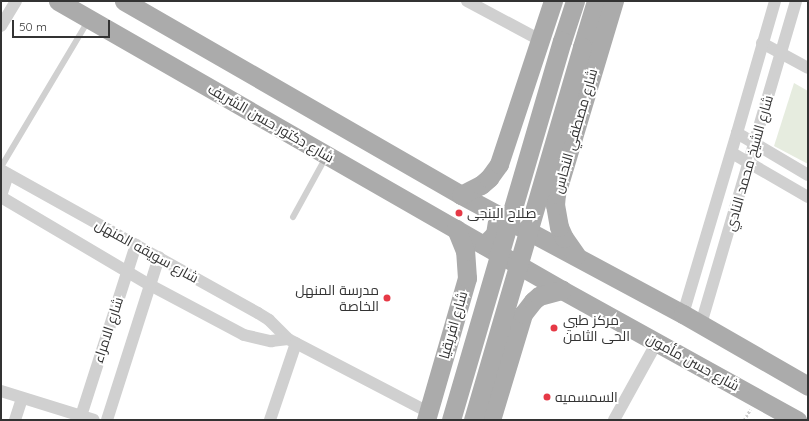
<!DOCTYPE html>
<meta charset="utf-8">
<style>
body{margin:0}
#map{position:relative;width:809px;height:421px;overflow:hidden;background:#fff;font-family:Quicksand,Cairo,sans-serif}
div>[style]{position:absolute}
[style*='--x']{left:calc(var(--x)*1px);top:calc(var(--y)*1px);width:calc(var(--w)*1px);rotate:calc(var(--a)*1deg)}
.green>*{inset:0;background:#e6ecdf}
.path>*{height:2.5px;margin-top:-1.25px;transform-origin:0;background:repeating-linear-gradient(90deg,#cdcdcd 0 2px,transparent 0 4px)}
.lane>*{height:6px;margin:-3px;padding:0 3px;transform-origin:3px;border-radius:3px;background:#d0d0d0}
.street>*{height:12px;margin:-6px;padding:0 6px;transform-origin:6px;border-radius:6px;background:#d0d0d0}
.primary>*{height:19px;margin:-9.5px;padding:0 9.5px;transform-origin:9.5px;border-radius:9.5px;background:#ababab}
.primary-bridge>*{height:19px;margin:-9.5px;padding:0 9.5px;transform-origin:9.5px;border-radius:9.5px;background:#ababab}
.dots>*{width:11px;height:11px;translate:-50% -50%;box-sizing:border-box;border:2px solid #fff;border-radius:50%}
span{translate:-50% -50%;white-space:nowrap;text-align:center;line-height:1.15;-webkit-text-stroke:4px #fff;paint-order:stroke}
.street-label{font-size:14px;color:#333}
.poi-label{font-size:14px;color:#333}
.left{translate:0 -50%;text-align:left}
.right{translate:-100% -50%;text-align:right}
.frame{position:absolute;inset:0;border:2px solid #333;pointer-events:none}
.scale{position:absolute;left:12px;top:20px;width:98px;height:18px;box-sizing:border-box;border:2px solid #333;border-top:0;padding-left:5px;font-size:12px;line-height:14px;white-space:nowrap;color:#333;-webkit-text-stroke:3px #fff;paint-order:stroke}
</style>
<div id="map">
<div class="green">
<i style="clip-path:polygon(794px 83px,808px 91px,808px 164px,774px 146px)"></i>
</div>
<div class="path">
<i style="--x:744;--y:420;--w:12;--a:-59"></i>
</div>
<div class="lane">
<i style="--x:1;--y:167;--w:170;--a:-59.2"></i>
<i style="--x:293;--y:217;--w:68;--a:-61.2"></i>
</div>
<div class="street">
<i style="--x:467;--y:1;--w:83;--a:28.1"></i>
<i style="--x:1;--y:26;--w:29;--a:-59"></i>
<i style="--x:762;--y:43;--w:52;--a:28.5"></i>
<i style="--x:737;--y:133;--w:82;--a:30.6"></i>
<i style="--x:732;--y:153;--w:88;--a:30.1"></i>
<i style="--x:1;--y:170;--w:294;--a:29.1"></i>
<i style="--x:258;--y:313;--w:13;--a:32"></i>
<i style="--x:269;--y:320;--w:27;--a:45"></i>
<i style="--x:288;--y:339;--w:158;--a:27.5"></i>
<i style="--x:1;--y:196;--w:23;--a:-72"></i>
<i style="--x:1;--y:197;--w:173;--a:30.6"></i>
<i style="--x:150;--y:285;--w:106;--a:28"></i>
<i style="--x:244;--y:335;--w:28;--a:13"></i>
<i style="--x:271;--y:341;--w:17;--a:-7"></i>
<i style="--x:683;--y:314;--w:189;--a:-73.4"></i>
<i style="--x:737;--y:133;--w:137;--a:-73.9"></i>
<i style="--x:701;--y:324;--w:337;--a:-73.6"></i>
<i style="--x:1;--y:391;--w:97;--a:17.3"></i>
<i style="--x:81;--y:416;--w:180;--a:-72.2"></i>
<i style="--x:15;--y:420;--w:23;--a:-72"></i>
<i style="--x:107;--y:420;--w:171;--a:-72.3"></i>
<i style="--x:270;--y:420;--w:81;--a:-71.3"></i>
<i style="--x:614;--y:420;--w:89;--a:-61.1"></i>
</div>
<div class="primary">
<i style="--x:58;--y:1;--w:581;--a:29.83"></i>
<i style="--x:562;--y:290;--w:269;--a:29"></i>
<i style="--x:124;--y:1;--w:389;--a:29.9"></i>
<i style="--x:461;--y:195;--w:252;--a:28.2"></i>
<i style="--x:683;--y:314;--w:144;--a:29.9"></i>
<i style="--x:562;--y:41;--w:42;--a:-72"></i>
<i style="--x:582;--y:47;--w:48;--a:-73.1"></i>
<i style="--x:461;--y:195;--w:22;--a:-27"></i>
<i style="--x:481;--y:185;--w:11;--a:-41"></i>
<i style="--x:489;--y:178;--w:17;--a:-54"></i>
<i style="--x:499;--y:164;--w:172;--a:-71.7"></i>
<i style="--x:484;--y:245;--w:16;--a:-45"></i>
<i style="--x:495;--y:234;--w:19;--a:-81"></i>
<i style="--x:576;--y:255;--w:21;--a:-125"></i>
<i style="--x:564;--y:238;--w:12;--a:-114"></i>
<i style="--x:559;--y:227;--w:22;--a:-100"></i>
<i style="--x:555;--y:205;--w:11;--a:-85"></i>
<i style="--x:556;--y:194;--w:202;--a:-73.3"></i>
<i style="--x:426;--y:420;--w:148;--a:-73.9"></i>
<i style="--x:467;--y:278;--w:27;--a:-94"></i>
<i style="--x:465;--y:251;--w:24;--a:-112"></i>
<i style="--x:491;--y:420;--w:111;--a:-73.2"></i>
<i style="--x:523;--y:314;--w:16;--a:-52"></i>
<i style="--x:533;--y:301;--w:8;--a:-40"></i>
<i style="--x:539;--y:296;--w:24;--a:-15"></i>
</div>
<div class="primary-bridge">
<i style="--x:451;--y:420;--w:395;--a:-73.7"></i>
<i style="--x:473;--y:420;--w:389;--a:-73.7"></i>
</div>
<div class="dots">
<i style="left:459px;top:213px;background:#e63946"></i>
<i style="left:387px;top:298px;background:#e63946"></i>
<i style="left:554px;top:328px;background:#e63946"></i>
<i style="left:547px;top:397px;background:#e63946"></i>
</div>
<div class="street-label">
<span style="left:271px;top:123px;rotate:30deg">شارع دكتور حسن الشريف</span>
<span style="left:575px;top:131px;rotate:-74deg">شارع مصطفي النحاس</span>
<span style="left:749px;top:163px;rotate:-74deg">شارع الشيخ محمد النادي</span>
<span style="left:147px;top:251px;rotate:29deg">شارع سويقه المنهل</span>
<span style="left:453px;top:325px;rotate:-74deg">شارع افريقيا</span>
<span style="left:108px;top:330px;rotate:-72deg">شارع الامراء</span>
<span style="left:693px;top:362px;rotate:29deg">شارع حسن مأمون</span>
</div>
<div class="poi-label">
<span class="left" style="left:467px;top:213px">صلاح البنجى</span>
<span class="right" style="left:379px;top:298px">مدرسة المنهل<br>الخاصة</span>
<span class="left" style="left:563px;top:328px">مركز طبي<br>الحى الثامن</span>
<span class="left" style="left:555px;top:397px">السمسميه</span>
</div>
<div class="frame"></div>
<div class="scale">50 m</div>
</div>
